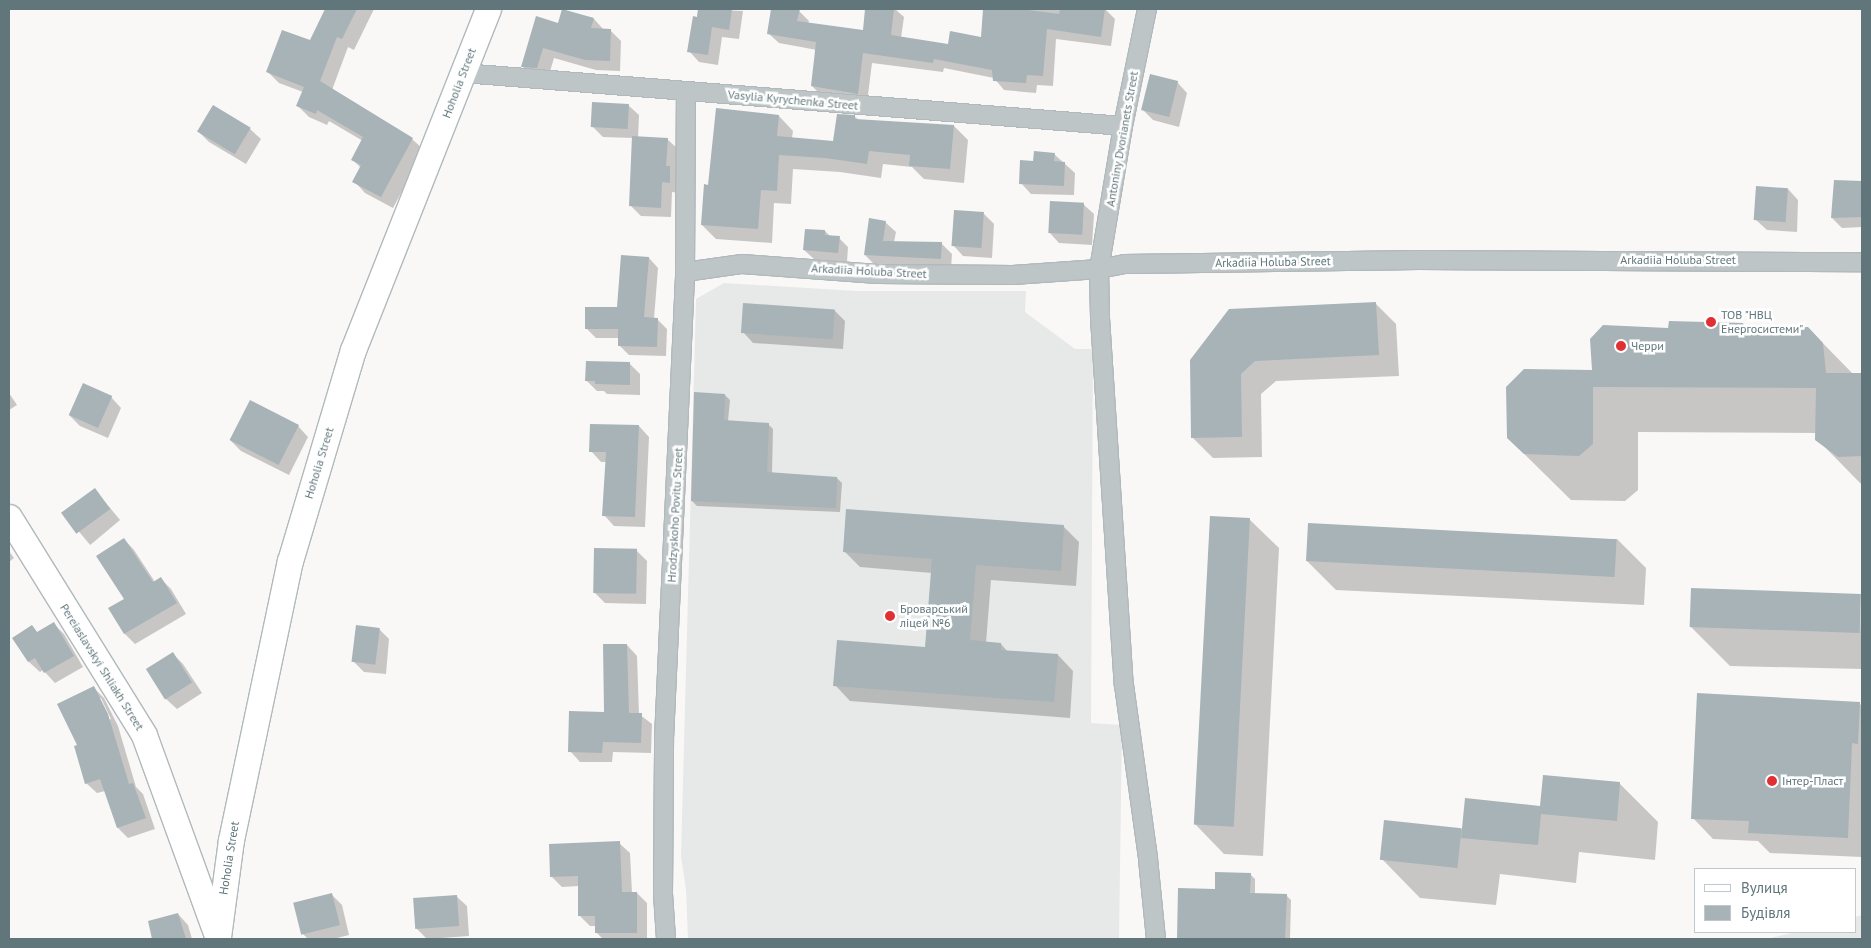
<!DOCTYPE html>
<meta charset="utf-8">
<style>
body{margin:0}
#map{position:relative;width:1871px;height:948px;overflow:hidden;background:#f9f8f7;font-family:"PT Sans",sans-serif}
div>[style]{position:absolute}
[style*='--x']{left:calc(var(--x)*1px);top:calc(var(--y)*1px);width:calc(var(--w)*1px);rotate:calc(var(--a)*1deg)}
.built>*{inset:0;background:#e7e8e8}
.shadow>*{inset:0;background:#0003;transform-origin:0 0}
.building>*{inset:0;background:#a7b3b6;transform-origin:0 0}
.roads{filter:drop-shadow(1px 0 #b0b9bc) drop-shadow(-1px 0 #b0b9bc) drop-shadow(0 1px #b0b9bc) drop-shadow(0 -1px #b0b9bc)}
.street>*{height:18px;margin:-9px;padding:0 9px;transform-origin:9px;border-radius:9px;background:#bec5c7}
.secondary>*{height:25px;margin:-12.5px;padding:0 12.5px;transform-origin:12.5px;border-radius:12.5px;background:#fff}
.dots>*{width:14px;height:14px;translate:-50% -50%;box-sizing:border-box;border:2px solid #fff;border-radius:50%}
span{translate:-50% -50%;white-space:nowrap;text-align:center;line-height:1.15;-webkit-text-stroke:5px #fff;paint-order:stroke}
.street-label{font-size:12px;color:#60767b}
.poi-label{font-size:12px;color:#60767b}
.left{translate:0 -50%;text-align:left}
.frame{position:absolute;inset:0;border:10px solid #60767b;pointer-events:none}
.legend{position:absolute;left:1694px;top:868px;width:162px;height:65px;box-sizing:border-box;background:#fff;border:1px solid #bfc8ca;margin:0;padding:6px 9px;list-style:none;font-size:15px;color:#60767b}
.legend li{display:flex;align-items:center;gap:10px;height:25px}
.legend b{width:25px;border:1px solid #bfc8ca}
</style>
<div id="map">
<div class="built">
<i style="clip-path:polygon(724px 283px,857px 291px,1026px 291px,1025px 312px,1075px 349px,1093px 349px,1091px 723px,1122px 725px,1119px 939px,688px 939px,686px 890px,681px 856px,696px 299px)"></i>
<i style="clip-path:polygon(1862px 915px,1862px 939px,1767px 939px,1796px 932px,1855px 932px,1855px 917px)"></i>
</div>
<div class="shadow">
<i style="clip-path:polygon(327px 9px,374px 9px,354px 50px,348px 47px,332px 90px,412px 139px,424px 150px,393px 208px,365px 193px,354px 181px,361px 168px,353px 160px,363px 141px,329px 121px,327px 125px,309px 117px,298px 106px,303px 92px,279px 83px,267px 71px,310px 42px)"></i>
<i style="clip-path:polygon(699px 9px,743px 11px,739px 39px,722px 37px,718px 65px,699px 62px,689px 51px)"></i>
<i style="clip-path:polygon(773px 9px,799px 11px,809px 21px,808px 24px,864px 31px,866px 9px,895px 9px,904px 17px,901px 38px,949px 45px,982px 39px,984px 9px,1105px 9px,1115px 19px,1111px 46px,1056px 39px,1053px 86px,1037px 85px,1036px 93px,1004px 90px,994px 78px,944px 68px,943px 72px,872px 63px,867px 103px,822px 96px,812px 86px,817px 50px,779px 43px,768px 33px)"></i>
<i style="clip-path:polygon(594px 19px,604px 30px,610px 30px,621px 41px,620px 71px,596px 70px,554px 58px,548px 78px,533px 77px,523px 67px,559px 25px)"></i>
<i style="clip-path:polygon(1177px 82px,1187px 93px,1179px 127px,1153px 120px,1143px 110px)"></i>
<i style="clip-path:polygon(628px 105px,639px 115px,638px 138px,667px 139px,678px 149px,676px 174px,680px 178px,679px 193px,672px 192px,671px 217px,641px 216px,631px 206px,633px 138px,603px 137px,592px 126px)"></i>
<i style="clip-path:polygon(214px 107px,250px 129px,261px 139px,246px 164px,209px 142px,199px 132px)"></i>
<i style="clip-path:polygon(779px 116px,793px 131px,792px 138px,834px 142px,854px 116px,859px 120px,954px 126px,968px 140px,964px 183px,924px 179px,912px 167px,883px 164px,881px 178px,840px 172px,793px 169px,791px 204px,774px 203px,772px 243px,716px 239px,702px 225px,709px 186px)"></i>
<i style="clip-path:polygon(1054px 154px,1075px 173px,1074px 195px,1031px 194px,1021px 183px,1034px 162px)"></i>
<i style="clip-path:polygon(1835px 182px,1862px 182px,1862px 227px,1842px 228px,1832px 218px)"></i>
<i style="clip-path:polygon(1788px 189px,1798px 200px,1797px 232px,1767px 230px,1756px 220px)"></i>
<i style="clip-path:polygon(1083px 204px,1094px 214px,1092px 245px,1059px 243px,1049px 232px)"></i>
<i style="clip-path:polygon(984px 214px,994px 224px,992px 258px,963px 256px,953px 245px)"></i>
<i style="clip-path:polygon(885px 222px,896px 232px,894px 242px,941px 243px,952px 254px,951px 269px,875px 265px,865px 255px)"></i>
<i style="clip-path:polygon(825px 231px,830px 236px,839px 238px,848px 247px,847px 262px,814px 259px,804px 250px)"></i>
<i style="clip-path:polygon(622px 256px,649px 258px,658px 268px,654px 319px,657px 319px,667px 329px,666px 356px,629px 355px,619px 345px,619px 338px,596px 338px,586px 328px,618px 308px)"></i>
<i style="clip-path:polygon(1376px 304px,1396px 324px,1399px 376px,1276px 381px,1261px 394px,1262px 457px,1213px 458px,1192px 437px,1191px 360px)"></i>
<i style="clip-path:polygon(834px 310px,845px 321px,843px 349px,753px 343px,743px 332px)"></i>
<i style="clip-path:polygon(1743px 324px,1749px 330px,1808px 328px,1853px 374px,1862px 374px,1862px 485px,1817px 439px,1817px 433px,1638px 432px,1638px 490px,1625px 501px,1571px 500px,1508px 438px,1593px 371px,1669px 329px)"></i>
<i style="clip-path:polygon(630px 364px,640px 374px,640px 395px,607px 394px,604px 391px,597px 391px,586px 380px)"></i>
<i style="clip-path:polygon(9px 393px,17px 405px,9px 410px)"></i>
<i style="clip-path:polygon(725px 395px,730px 400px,728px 421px,768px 424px,773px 429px,772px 473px,837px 478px,842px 483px,840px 512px,697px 506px,692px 501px)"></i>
<i style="clip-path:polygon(111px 397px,121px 408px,108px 438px,80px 426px,69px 415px)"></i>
<i style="clip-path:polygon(298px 426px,308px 437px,289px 475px,241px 451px,230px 440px)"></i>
<i style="clip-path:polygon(639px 426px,649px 437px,645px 527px,614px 526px,604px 515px,607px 462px,601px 462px,591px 451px)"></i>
<i style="left:95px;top:490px;width:39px;height:39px;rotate:50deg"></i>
<i style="clip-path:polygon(1249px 519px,1279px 548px,1263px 856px,1224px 854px,1195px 824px)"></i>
<i style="clip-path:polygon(1064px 527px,1079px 542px,1076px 586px,991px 580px,986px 643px,1001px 644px,1008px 652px,1058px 655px,1073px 671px,1070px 718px,850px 701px,835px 685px,926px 648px,932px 573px,860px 567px,844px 551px)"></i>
<i style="clip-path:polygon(124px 539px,134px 550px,155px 582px,161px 579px,171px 589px,186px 614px,135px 644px,125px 634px,110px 609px,126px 599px)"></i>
<i style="clip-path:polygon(1617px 539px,1646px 568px,1644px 605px,1336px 590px,1307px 561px)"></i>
<i style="clip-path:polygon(9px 551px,14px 558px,9px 562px)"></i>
<i style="clip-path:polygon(637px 551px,647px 561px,646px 604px,605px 603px,595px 593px)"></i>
<i style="clip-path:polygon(1860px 595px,1862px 669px,1730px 666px,1691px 627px)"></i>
<i style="clip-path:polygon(54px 624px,64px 634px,83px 667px,55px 683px,43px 670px,40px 672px,29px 662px,14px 638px,31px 626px,38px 633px)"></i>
<i style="clip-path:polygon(379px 629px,389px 639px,386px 674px,364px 672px,354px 662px)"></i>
<i style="clip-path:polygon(627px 645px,637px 656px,639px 714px,652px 724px,651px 753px,613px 752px,612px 762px,580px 762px,570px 751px,606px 713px)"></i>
<i style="clip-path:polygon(173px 654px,183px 664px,202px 693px,177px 709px,166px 699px,148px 670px)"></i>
<i style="clip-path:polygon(evenodd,94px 688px,104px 698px,118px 726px,136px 787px,143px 794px,155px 829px,128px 838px,118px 828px,105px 791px,97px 793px,86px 783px,79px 746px,94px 688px,98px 698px,101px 698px,111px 719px,109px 720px,98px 698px)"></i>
<i style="clip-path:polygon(1859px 703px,1862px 706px,1862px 857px,1770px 853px,1758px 841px,1713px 839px,1693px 818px)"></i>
<i style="clip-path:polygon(1620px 784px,1658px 822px,1655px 860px,1579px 852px,1576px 883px,1500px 874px,1496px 905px,1420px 898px,1382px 859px,1462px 829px,1463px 831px)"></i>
<i style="clip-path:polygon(619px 843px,630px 853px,632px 893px,637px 893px,647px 903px,647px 939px,603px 939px,596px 932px,596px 926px,590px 926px,580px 916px,579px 886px,562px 887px,552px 877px)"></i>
<i style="clip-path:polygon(1250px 874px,1255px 879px,1255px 894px,1286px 895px,1291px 900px,1290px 939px,1178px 939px,1180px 889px,1216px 890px)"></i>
<i style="clip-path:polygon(332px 895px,342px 905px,349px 935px,333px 939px,308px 939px,303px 934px,295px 904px)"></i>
<i style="clip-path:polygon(456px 896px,467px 906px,469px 936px,427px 939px,417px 929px)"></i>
<i style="clip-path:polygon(178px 914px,188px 925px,192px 939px,154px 939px,149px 922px)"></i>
</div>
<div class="building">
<i style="clip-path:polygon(325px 9px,357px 9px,342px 39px,337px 37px,320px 81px,413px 138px,381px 197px,352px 182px,361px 165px,351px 160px,363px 137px,317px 110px,316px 114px,296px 106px,304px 87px,266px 72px,282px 30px,310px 40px)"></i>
<i style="clip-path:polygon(562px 9px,594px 18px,591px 28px,611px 29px,610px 61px,585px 60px,543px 48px,537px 68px,521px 67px,536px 16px,558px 23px)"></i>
<i style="clip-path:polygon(698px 9px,732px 9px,729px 30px,712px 27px,708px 55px,687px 52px,693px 16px,697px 17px)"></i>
<i style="clip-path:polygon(771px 9px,800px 9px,797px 21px,863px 30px,865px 9px,894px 9px,891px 35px,948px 44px,950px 31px,981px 37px,983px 9px,1020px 9px,1059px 14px,1060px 9px,1105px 9px,1101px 37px,1047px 29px,1043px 76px,1027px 75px,1026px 83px,993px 81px,992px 70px,934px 59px,933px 63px,863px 53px,858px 94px,811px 86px,816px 42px,767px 34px)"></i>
<i style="left:1150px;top:74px;width:29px;height:37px;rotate:14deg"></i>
<i style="left:592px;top:102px;width:37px;height:25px;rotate:3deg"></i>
<i style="left:213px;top:105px;width:44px;height:31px;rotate:31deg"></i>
<i style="clip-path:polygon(716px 108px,779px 115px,777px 136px,833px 141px,837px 114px,855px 115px,855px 119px,954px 125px,950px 169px,909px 166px,910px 155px,869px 151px,867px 164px,825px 158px,779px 155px,777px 191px,761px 190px,758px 229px,701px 225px,704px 184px,708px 185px)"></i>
<i style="clip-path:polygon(632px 136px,668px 138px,666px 166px,670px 166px,670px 183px,662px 182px,661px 208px,629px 206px)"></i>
<i style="clip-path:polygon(1034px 151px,1055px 153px,1054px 161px,1065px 162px,1064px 186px,1019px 184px,1020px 160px,1033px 161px)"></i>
<i style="clip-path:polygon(1834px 180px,1862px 181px,1862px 217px,1831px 218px)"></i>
<i style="left:1756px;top:186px;width:32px;height:34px;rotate:4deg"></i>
<i style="left:1050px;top:201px;width:34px;height:32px;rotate:3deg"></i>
<i style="left:954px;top:210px;width:30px;height:36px;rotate:4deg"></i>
<i style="clip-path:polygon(869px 218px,886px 221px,883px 241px,942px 242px,941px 259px,864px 255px)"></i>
<i style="clip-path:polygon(805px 229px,825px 230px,825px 235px,840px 236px,838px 253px,803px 250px)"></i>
<i style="clip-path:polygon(621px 255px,649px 257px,644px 317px,658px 318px,657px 347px,618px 346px,618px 329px,585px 329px,585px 307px,617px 307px)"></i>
<i style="clip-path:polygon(1376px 302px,1379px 355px,1255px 361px,1241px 374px,1242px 437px,1191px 438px,1190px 360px,1229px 309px)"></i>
<i style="left:743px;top:303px;width:92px;height:30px;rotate:4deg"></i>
<i style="clip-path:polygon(1669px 321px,1743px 323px,1745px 329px,1808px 327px,1823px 343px,1826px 373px,1862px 373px,1862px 456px,1838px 457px,1815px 440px,1816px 388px,1593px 387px,1593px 444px,1579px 456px,1524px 454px,1507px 438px,1506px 387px,1524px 369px,1592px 370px,1590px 339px,1603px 325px,1668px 328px)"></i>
<i style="clip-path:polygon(586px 361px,630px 362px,630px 385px,595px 384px,595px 381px,585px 381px)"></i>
<i style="left:83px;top:383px;width:32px;height:35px;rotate:24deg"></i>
<i style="clip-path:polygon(694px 392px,725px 394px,724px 420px,769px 423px,767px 472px,837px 477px,836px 508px,691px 501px)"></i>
<i style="left:250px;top:400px;width:55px;height:45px;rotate:27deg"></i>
<i style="clip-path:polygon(590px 424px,639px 425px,635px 517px,602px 516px,606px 452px,589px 452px)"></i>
<i style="left:95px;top:488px;width:26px;height:42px;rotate:54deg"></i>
<i style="clip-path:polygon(846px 509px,1064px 525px,1061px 571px,976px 565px,970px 640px,1001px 643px,1001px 650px,1058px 654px,1054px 702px,833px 686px,837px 640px,925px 647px,932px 559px,843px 552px)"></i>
<i style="left:1210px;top:516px;width:40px;height:309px;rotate:3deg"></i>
<i style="left:1308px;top:523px;width:309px;height:38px;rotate:3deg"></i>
<i style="clip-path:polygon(124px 538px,153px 582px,161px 577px,177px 603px,124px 634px,108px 608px,124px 599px,96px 556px)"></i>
<i style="left:594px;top:548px;width:43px;height:45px;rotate:1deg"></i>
<i style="left:1691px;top:588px;width:170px;height:39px;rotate:2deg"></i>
<i style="clip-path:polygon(54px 622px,74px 656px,44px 673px,35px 658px,28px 662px,12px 638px,32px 625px,37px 632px)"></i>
<i style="left:356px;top:625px;width:24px;height:37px;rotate:7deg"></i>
<i style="clip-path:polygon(603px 644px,627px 644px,629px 713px,642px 713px,641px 743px,603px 742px,602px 753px,568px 752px,569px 711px,604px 712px)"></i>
<i style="left:173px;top:652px;width:36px;height:32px;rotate:58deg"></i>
<i style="clip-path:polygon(94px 686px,108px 714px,129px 784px,133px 783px,146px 818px,117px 828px,100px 779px,85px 784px,74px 746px,77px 745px,57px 704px)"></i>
<i style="clip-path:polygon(1697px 693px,1860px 702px,1858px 744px,1852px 743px,1848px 838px,1748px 833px,1749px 821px,1691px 819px)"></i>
<i style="clip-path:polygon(1543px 775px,1620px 782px,1617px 821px,1541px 814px,1538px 845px,1461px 838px,1465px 798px,1540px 806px)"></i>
<i style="left:1384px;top:820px;width:78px;height:40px;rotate:6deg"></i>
<i style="clip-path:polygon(620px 841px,622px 892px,637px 892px,637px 933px,595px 933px,595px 916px,578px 916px,578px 876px,550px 877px,549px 844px)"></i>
<i style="clip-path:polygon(1215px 872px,1251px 873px,1250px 893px,1287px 894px,1285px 939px,1177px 939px,1178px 888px,1215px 889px)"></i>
<i style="left:332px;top:893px;width:33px;height:40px;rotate:76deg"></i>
<i style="left:457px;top:895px;width:31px;height:44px;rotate:86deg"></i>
<i style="clip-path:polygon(178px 913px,186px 939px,152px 939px,148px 921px)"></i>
</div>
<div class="roads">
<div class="street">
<i style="--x:1147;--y:9;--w:119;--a:101.6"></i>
<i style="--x:1123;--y:126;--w:145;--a:99.5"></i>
<i style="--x:1099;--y:269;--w:49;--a:88.8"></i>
<i style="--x:1100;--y:318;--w:368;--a:86.3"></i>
<i style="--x:1124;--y:685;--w:176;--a:82.1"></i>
<i style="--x:1148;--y:859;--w:80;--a:84.3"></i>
<i style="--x:463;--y:73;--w:662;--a:4.59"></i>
<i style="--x:685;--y:272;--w:58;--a:-8"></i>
<i style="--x:742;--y:264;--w:136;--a:4.2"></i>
<i style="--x:878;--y:274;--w:135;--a:0.4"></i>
<i style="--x:1013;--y:275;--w:86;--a:-4"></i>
<i style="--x:1099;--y:269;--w:25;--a:-11"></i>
<i style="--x:1124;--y:264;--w:295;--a:-0.8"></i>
<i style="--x:1419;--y:260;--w:443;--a:0.3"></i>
<i style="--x:666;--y:939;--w:45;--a:-93.8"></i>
<i style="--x:663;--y:894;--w:155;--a:-89.6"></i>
<i style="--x:664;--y:739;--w:467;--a:-87.4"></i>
<i style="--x:685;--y:272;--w:181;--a:-89.7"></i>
</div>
<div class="secondary">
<i style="--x:9;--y:517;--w:256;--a:58.2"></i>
<i style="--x:144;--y:735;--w:211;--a:70"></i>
<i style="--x:218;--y:937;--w:98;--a:-82.4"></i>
<i style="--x:231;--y:840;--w:285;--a:-78.1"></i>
<i style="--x:290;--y:561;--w:220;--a:-73.4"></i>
<i style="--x:353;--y:350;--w:367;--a:-68.4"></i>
</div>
</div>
<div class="dots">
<i style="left:1711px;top:322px;background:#e03033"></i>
<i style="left:1621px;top:346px;background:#e03033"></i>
<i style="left:890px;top:616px;background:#e03033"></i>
<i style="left:1772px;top:781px;background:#e03033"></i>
</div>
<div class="street-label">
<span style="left:459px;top:83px;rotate:-69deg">Hoholia Street</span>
<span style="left:793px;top:100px;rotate:5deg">Vasylia Kyrychenka Street</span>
<span style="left:1122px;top:139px;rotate:-80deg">Antoniny Dvorianets Street</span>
<span style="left:1678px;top:260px">Arkadiia Holuba Street</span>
<span style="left:1273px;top:262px;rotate:-1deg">Arkadiia Holuba Street</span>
<span style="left:869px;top:271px;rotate:3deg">Arkadiia Holuba Street</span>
<span style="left:319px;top:463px;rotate:-73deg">Hoholia Street</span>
<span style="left:675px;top:515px;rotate:-87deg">Hrodzyskoho Povitu Street</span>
<span style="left:102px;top:667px;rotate:58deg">Pereiaslavskyi Shliakh Street</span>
<span style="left:229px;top:858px;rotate:-81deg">Hoholia Street</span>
</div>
<div class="poi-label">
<span class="left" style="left:1721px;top:322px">ТОВ "НВЦ<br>Енергосистеми"</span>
<span class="left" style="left:1631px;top:346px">Черри</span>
<span class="left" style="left:900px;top:616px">Броварський<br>ліцей №6</span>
<span class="left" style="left:1782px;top:781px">Інтер-Пласт</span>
</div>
<div class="frame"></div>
<ul class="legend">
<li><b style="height:6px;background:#fff"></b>Вулиця</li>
<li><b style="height:14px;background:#a7b3b6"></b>Будівля</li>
</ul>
</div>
